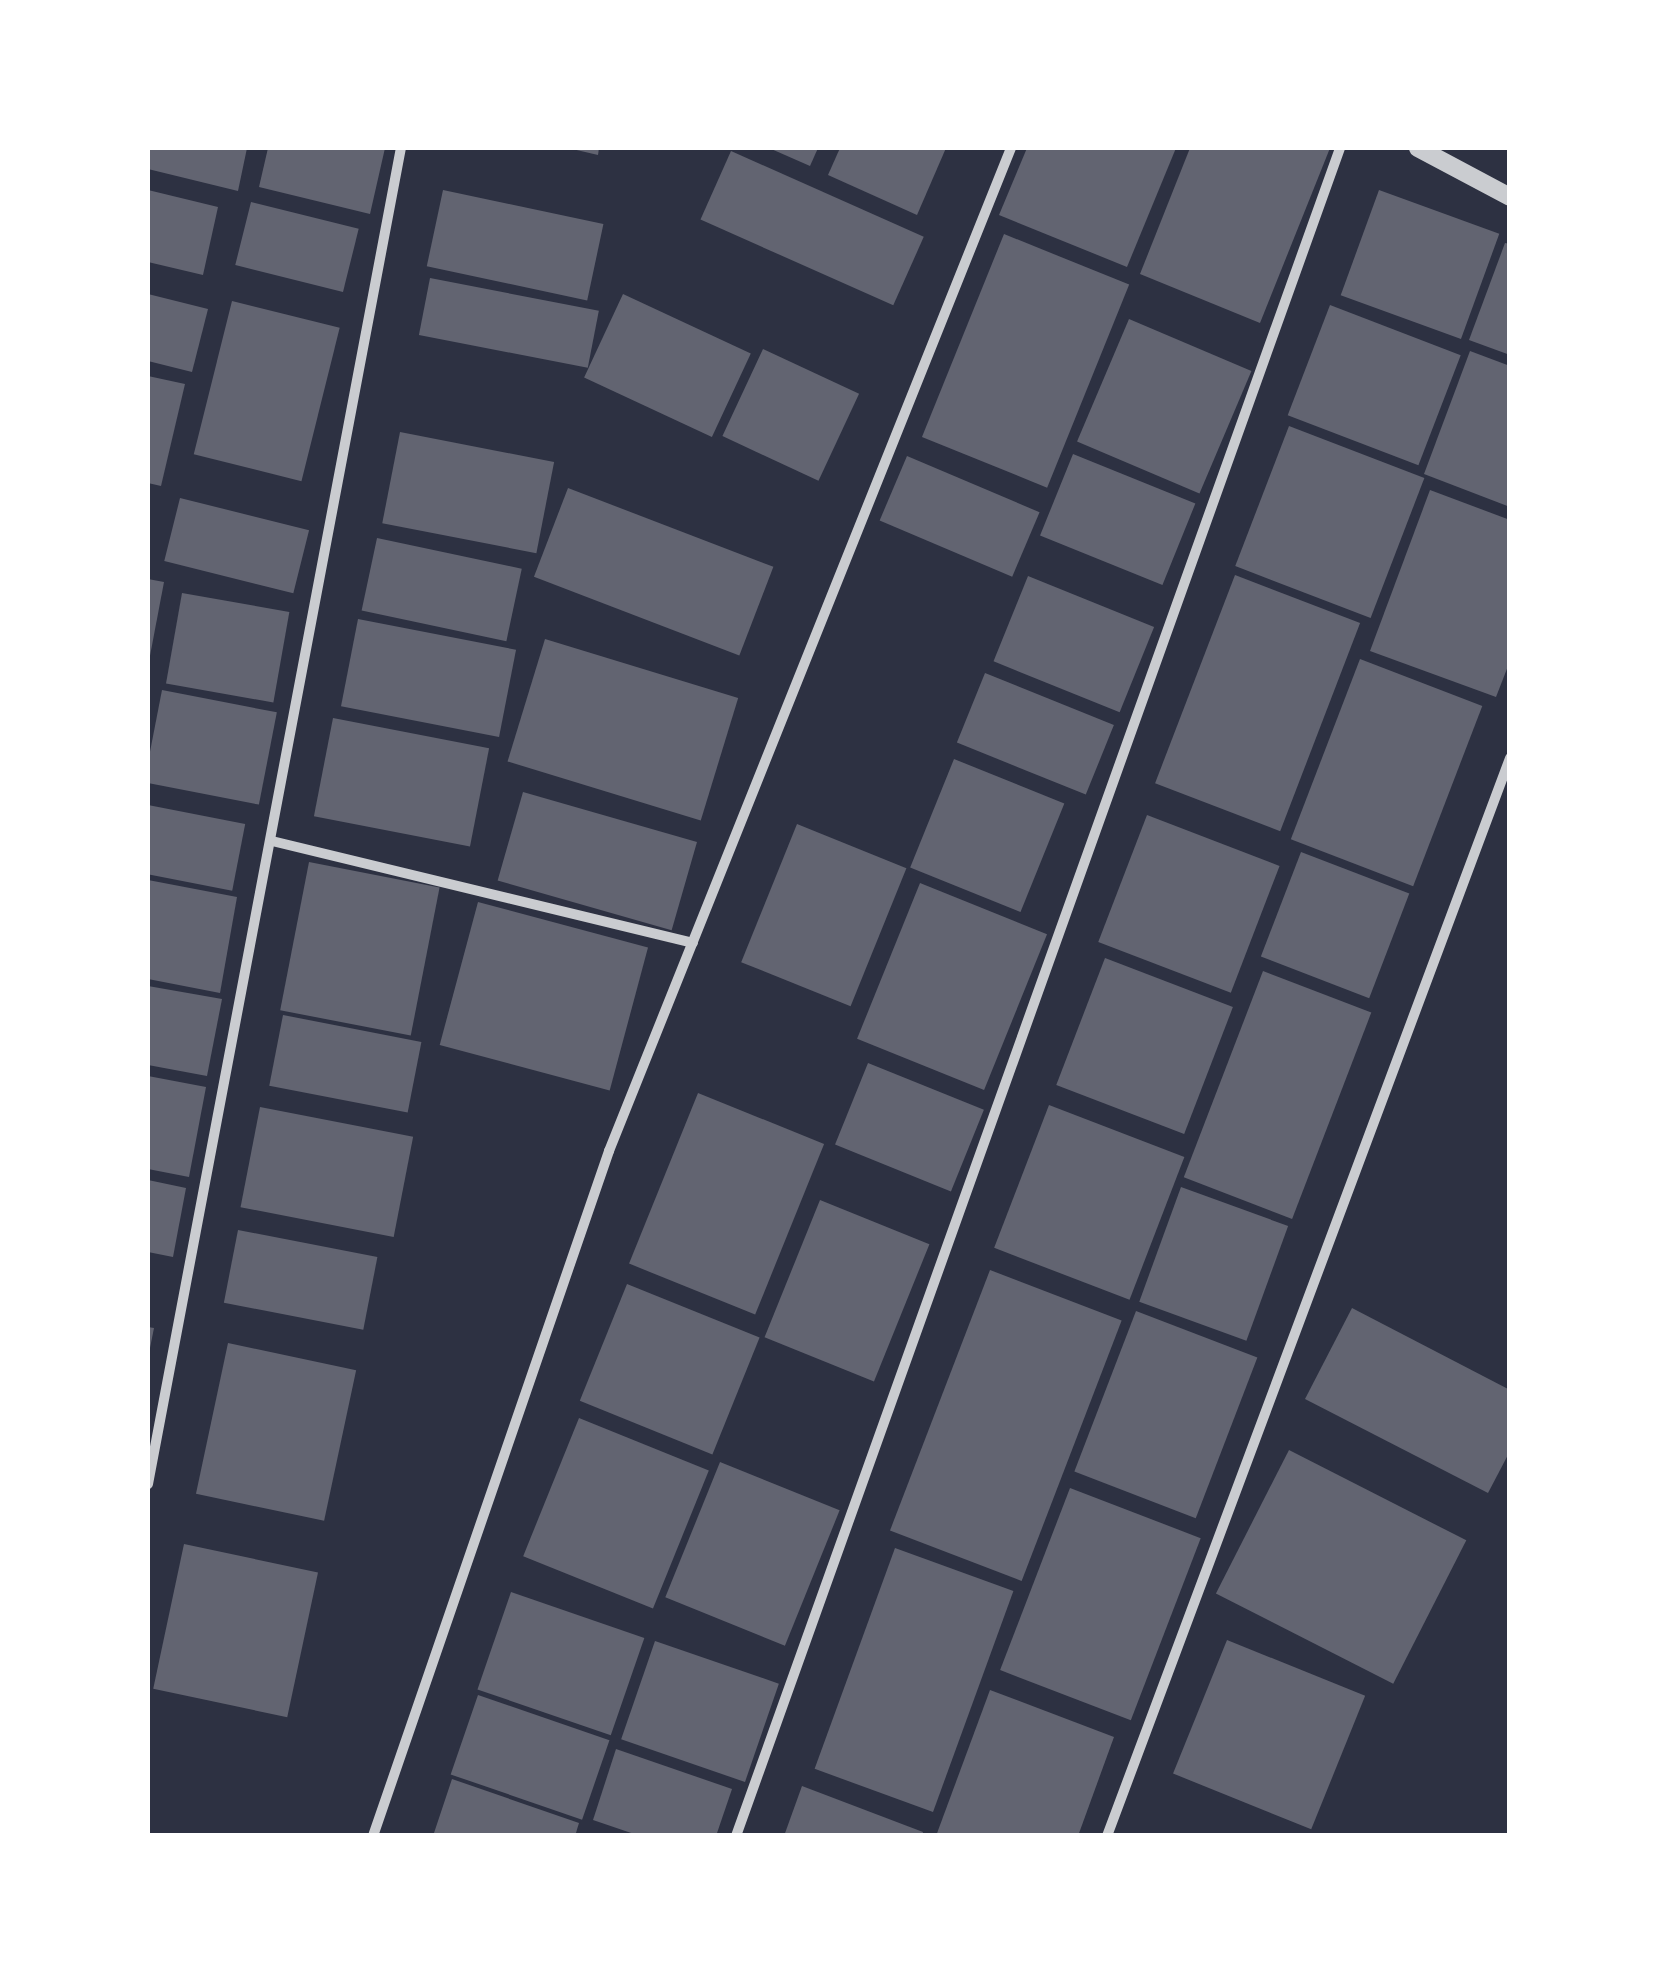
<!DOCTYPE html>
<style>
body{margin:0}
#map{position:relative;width:1657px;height:1983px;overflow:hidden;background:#2d3142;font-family:Helvetica,sans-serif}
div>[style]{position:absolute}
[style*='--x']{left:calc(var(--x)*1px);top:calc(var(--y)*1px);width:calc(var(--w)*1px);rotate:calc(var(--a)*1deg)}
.building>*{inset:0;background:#626471;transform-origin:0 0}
.minor>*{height:10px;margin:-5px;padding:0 5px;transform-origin:5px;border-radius:5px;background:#caccd0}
.tertiary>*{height:18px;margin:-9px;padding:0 9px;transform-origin:9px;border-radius:9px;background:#caccd0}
span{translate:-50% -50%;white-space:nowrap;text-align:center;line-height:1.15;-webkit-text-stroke:9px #fff;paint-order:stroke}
.frame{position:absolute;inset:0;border:150px solid #fff;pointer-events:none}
</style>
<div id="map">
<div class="building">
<i style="clip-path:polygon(148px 148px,247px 148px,238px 191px,148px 169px)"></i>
<i style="clip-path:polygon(268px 148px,385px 148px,370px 214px,259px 187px)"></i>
<i style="clip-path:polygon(568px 148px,599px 148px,598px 155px)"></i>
<i style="clip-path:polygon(769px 148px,818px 148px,810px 166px)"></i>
<i style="clip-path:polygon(840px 148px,946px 148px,917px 215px,828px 175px)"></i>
<i style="clip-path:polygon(1027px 148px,1176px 148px,1127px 267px,999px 215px)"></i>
<i style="clip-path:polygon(1190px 148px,1330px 148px,1260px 323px,1140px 274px)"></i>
<i style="left:731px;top:151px;width:211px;height:75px;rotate:24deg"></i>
<i style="clip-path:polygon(148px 190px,218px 207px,203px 275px,148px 262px)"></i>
<i style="left:443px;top:190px;width:164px;height:78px;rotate:12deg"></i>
<i style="left:1379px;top:190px;width:128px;height:112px;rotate:20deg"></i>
<i style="left:251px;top:202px;width:111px;height:65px;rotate:14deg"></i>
<i style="left:1004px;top:234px;width:135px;height:219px;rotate:22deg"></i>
<i style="clip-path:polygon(1505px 243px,1510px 244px,1510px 355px,1469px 340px)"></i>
<i style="left:430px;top:278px;width:172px;height:58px;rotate:11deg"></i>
<i style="clip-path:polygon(148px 294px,208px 309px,192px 372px,148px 361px)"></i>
<i style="left:623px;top:294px;width:141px;height:92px;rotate:25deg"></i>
<i style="left:232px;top:301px;width:111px;height:158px;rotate:14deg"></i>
<i style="left:1330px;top:305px;width:140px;height:118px;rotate:21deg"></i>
<i style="left:1129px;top:319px;width:133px;height:133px;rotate:23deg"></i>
<i style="left:763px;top:349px;width:106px;height:96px;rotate:25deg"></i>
<i style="clip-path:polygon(1470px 351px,1510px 366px,1510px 507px,1424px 474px)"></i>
<i style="clip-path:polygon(148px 376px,185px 384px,161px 486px,148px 483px)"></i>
<i style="left:1289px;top:426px;width:145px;height:150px;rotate:21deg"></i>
<i style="left:400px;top:432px;width:157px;height:93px;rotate:11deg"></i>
<i style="left:1073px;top:454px;width:132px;height:88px;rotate:22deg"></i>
<i style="left:907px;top:456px;width:144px;height:70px;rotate:23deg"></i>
<i style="left:568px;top:488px;width:220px;height:95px;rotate:21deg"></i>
<i style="clip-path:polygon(1430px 490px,1510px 520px,1510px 661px,1496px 697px,1370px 651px)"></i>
<i style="left:180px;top:498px;width:133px;height:65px;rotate:14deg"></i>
<i style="left:377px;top:538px;width:148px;height:74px;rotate:12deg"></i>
<i style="left:1235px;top:575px;width:134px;height:223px;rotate:21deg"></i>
<i style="left:1028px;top:576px;width:136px;height:92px;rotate:22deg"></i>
<i style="clip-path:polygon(148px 579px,164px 582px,149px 661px,148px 661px)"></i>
<i style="left:182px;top:593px;width:109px;height:92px;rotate:10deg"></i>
<i style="left:358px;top:619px;width:161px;height:89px;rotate:11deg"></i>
<i style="left:545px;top:639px;width:202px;height:128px;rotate:17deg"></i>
<i style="left:1360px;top:659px;width:131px;height:193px;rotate:21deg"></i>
<i style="left:985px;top:673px;width:139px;height:75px;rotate:22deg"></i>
<i style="left:162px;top:690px;width:117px;height:94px;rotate:11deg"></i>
<i style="left:333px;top:718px;width:159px;height:100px;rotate:11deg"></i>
<i style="left:954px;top:759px;width:119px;height:117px;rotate:22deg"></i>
<i style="left:523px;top:792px;width:181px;height:92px;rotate:16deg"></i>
<i style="left:148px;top:805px;width:99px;height:68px;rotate:11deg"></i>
<i style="left:1147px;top:815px;width:142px;height:136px;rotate:21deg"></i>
<i style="left:797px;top:824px;width:118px;height:149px;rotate:22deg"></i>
<i style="left:1301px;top:852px;width:116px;height:112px;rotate:21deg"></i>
<i style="left:309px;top:862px;width:133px;height:151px;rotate:11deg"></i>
<i style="clip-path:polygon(148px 880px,237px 897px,220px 993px,148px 979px)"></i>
<i style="left:920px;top:883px;width:137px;height:168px;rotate:22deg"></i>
<i style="left:478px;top:902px;width:176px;height:148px;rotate:15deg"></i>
<i style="left:1105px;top:958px;width:137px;height:136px;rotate:21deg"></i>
<i style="left:1263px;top:971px;width:116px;height:221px;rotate:21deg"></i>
<i style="clip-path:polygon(148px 986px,222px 999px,207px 1076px,148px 1065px)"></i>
<i style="left:283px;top:1015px;width:141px;height:72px;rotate:11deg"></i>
<i style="left:868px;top:1063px;width:125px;height:88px;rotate:22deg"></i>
<i style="clip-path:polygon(148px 1076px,206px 1087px,189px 1177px,148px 1169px)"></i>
<i style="left:698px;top:1093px;width:136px;height:184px;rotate:22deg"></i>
<i style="left:1049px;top:1105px;width:145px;height:153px;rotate:21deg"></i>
<i style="left:260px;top:1107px;width:156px;height:102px;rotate:11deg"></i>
<i style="clip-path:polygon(148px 1180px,186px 1188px,173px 1257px,148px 1252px)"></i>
<i style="left:1181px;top:1187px;width:114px;height:122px;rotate:20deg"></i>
<i style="left:820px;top:1200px;width:118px;height:148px;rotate:22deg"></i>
<i style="left:238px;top:1230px;width:142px;height:74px;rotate:11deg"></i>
<i style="left:990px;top:1270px;width:141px;height:279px;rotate:21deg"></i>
<i style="left:627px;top:1284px;width:143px;height:126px;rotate:22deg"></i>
<i style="clip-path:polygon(1352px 1308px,1510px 1390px,1510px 1451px,1488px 1493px,1305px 1399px)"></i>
<i style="left:1136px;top:1311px;width:130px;height:172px;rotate:21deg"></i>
<i style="clip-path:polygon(148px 1327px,154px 1328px,149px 1353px,148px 1353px)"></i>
<i style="left:228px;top:1343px;width:131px;height:154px;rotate:12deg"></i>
<i style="left:579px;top:1418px;width:140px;height:149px;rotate:22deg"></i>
<i style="left:1289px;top:1450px;width:199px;height:161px;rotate:27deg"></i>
<i style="left:720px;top:1462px;width:129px;height:146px;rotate:22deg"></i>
<i style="left:1070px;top:1488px;width:140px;height:195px;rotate:21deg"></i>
<i style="left:184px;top:1544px;width:137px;height:148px;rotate:12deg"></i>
<i style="left:895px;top:1548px;width:126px;height:235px;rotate:20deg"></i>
<i style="left:511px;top:1592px;width:141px;height:103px;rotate:19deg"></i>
<i style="left:1227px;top:1640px;width:149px;height:144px;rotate:22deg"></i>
<i style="left:655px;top:1641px;width:131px;height:104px;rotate:19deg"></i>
<i style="clip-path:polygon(990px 1690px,1114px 1737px,1078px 1836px,936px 1836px)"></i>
<i style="left:478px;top:1695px;width:139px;height:84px;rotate:19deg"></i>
<i style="clip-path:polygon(616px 1749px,732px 1789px,716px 1836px,640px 1836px,593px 1820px)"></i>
<i style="clip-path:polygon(452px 1779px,579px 1823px,575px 1836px,433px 1836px)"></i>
<i style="clip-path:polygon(802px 1786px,923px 1832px,922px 1836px,784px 1836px)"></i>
</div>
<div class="minor">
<i style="--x:272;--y:841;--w:433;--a:13.6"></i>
<i style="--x:148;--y:1484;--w:1360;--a:-79.28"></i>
<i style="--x:373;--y:1836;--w:725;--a:-70.99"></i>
<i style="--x:609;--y:1151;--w:1081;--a:-68.16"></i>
<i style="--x:736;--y:1836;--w:1793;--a:-70.31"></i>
<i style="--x:1107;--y:1836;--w:1151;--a:-69.5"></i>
</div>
<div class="tertiary">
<i style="--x:1418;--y:148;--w:104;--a:28"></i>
</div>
<div class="frame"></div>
</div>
